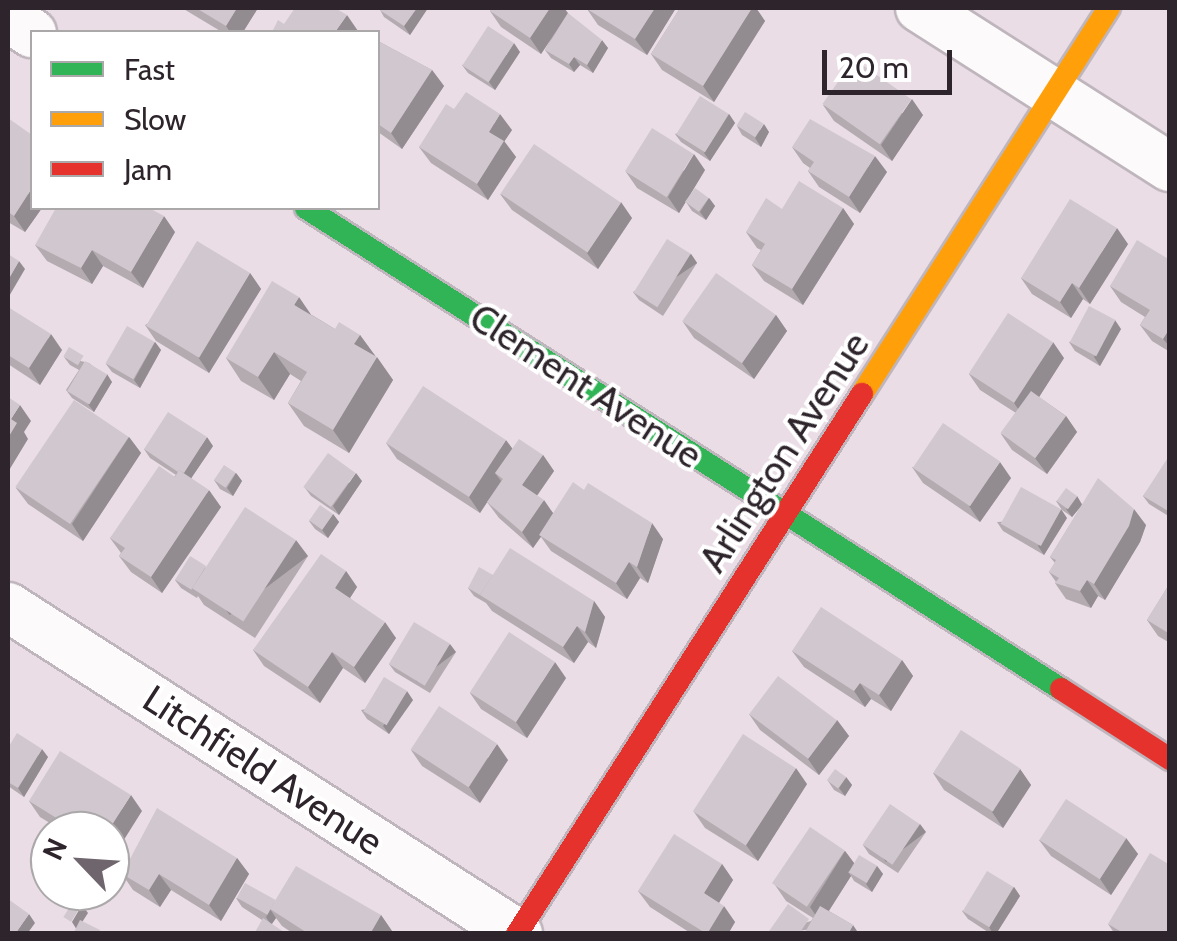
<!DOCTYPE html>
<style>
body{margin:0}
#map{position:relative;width:1177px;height:941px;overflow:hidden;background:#eadde6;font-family:Cabin,sans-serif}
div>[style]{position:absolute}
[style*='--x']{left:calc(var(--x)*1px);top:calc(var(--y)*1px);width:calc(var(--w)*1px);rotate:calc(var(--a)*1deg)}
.roads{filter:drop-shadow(2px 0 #bfb5bc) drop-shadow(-2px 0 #bfb5bc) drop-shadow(0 2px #bfb5bc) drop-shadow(0 -2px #bfb5bc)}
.street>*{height:48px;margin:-24px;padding:0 24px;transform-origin:24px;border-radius:24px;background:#fcfafb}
.fast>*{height:22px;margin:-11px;padding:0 11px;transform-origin:11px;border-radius:11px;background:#30b455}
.slow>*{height:22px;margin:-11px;padding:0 11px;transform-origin:11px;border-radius:11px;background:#ff9f0a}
.jam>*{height:22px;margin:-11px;padding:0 11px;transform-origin:11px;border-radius:11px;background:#e5322d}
.wall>*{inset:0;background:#b4abb1}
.shaded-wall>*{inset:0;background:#928b90;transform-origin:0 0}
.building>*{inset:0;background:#d1c7ce;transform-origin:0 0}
span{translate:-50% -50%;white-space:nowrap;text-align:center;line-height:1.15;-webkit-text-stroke:8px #fff;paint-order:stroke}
.street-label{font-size:38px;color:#2d252b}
.frame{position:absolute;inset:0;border:10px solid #2d252b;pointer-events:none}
.legend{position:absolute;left:30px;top:30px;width:350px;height:180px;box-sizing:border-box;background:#fff;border:2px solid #aba8aa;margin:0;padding:12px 18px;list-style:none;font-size:30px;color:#2d252b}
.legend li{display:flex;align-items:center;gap:20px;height:50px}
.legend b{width:50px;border:2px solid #aba8aa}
.north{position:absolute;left:30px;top:811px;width:100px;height:100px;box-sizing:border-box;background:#fff;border:2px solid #aba8aa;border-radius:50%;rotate:295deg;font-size:28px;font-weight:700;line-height:40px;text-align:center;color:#2d252b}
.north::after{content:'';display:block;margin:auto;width:35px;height:45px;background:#6f656c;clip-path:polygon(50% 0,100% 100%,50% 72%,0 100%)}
.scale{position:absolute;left:822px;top:50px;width:130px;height:45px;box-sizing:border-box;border:5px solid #2d252b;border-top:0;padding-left:12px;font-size:30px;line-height:35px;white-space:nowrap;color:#2d252b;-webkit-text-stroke:8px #fff;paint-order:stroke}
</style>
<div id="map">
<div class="roads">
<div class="street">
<i style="--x:920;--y:8;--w:296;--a:32.5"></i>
<i style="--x:8;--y:17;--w:29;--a:34"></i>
<i style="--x:8;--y:607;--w:606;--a:32.67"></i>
</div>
<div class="fast">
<i style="--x:306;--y:208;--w:895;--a:32.5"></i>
</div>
<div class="slow">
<i style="--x:862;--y:394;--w:458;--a:-57.4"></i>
</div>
<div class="jam">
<i style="--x:1061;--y:689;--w:130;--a:32.7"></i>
<i style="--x:517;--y:934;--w:641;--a:-57.43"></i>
</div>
</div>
<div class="wall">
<i style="clip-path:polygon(182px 8px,258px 8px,243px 32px,222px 32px)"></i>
<i style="clip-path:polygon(379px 8px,428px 8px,410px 35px,384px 17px)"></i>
<i style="clip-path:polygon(492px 8px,564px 8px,568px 14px,608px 48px,593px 73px,580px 65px,574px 72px,551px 58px,545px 50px,552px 38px,541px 54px,501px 27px,490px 11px)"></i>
<i style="clip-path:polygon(588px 8px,676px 8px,647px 55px,598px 25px,587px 9px)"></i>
<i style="clip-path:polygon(680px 8px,756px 8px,765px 21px,714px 102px,662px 70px,651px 54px)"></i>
<i style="clip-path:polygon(378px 41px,432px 70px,444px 86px,402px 149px,378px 132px)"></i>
<i style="clip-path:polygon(520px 52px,495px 90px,468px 73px,462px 65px)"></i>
<i style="clip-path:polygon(823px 105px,923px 115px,892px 161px,834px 121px)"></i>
<i style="clip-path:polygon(454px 109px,512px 130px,504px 141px,516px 157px,488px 200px,431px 163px,419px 147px)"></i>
<i style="clip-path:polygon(729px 114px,735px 123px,710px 161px,681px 142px,675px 134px)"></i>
<i style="clip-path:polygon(8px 118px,32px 208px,42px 208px,25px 232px,8px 222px)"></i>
<i style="clip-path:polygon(737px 126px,769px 132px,761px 147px,742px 135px)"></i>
<i style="clip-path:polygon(792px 147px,887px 172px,860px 213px,819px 187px,808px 171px,810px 168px,803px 163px)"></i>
<i style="clip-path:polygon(705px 170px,679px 213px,637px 188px,626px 172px)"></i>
<i style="clip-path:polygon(500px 194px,632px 218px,598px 269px,512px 210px)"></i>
<i style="clip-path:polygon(709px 198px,715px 206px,706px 220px,692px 211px,686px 202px)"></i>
<i style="clip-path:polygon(843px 208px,854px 224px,803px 305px,764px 281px,752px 265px,761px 250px,757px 248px,746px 232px,782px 209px)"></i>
<i style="clip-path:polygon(175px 232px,143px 288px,103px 266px,92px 284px,47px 261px,35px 245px)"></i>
<i style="clip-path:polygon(1128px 244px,1090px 304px,1083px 299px,1071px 318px,1032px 294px,1021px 278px)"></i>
<i style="clip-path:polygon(691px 254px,697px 263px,663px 316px,639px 300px,633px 292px)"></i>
<i style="clip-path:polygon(1170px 260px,1170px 352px,1152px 341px,1140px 325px,1145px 317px,1121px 302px,1110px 286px)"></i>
<i style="clip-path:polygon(250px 273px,261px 289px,209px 373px,156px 341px,145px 325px)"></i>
<i style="clip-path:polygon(8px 307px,62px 350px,40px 385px,8px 364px)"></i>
<i style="clip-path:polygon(312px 315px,335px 329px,360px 335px,393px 380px,349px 453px,304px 426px,288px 403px,301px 381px,290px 374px,274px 400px,241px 381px,226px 358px)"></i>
<i style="clip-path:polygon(776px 315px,787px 331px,754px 379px,694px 338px,683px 322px)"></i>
<i style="clip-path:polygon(1121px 329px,1100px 366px,1075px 351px,1069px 342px)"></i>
<i style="clip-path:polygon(155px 342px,161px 350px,140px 388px,112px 372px,106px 364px)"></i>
<i style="clip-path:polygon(64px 357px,89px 363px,112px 382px,94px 412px,72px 398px,66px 390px,79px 370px,70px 365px)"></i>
<i style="clip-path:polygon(1064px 358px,1039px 397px,1066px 416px,1077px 432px,1047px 474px,1012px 450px,1001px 434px,1016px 413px,980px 390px,969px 374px)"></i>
<i style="clip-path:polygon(129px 437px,141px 453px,83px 541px,28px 504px,16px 488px)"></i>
<i style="clip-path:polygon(386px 443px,513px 449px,543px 455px,554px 471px,537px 496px,553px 513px,663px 539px,648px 583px,640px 578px,627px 599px,551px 551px,541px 537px,533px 548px,499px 518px,487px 502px,501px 481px,480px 513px,397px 459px)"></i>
<i style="clip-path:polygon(213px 446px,191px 478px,221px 507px,162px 593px,131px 572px,119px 556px,121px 553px,110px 538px,176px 475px,150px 458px,144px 449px)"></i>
<i style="clip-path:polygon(1170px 461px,1170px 517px,1149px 504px,1143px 496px)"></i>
<i style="clip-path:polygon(912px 467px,1011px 478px,980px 522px,923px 483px)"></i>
<i style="clip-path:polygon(236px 473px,242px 481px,233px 496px,220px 489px,214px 480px)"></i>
<i style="clip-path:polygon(362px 481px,339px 515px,311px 496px,305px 488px)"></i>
<i style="clip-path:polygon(1077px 496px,1082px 504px,1146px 525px,1140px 542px,1105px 600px,1098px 596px,1091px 608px,1066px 599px,1055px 583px,1056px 582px,1049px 572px,1055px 563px,1050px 557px,1082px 505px,1072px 517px,1062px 510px,1056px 501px)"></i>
<i style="clip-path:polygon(333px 514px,339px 522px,328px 538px,315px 529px,309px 521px)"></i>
<i style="clip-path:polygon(1067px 518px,1044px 555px,1003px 531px,997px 522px)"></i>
<i style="clip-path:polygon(308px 556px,255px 638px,204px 605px,198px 596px,197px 598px,181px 588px,175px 580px,207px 567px)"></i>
<i style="clip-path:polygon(346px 571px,357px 587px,350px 598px,396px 638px,365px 683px,343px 668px,320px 703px,264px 666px,253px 650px)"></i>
<i style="clip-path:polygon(493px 575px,594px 601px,605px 617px,596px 648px,588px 642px,574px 663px,492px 611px,486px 603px,474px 596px,468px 588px)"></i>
<i style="clip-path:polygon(1170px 583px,1170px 643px,1158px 636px,1147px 620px)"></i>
<i style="clip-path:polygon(792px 651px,902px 660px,913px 676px,891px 711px,871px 699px,865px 707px,804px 667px)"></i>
<i style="clip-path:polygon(456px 652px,430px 693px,395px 672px,389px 664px)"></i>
<i style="clip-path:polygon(566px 678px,527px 738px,481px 709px,470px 693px)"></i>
<i style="clip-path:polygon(413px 700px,389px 734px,367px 719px,361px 710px)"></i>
<i style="clip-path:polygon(749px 714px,837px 720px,849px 736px,819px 775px,760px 730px)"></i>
<i style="clip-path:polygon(8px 748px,48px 757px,24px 797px,8px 786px)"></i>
<i style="clip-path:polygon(411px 750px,508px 760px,480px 803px,422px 766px)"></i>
<i style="clip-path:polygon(1020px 769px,1031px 785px,1003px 828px,944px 790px,933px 773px)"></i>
<i style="clip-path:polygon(846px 777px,852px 785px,845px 796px,834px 790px,828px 781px)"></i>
<i style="clip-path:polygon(807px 784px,758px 861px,705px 828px,694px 812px)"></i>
<i style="clip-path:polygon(29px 801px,142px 811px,110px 831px,63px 831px,40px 817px)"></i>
<i style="clip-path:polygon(926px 832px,898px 873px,869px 854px,863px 845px)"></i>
<i style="clip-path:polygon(1126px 838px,1138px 854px,1111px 895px,1051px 856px,1039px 840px)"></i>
<i style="clip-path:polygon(845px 851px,854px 863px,877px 866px,883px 874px,872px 892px,854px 881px,851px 876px,829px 911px,853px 925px,767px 934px,811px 921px,813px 918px,786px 901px,775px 885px)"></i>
<i style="clip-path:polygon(237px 858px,249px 874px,221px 921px,171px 890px,160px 907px,133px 890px,122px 874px)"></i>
<i style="clip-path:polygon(722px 864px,733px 880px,719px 903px,735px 922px,728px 934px,692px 934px,650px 907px,638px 891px)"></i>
<i style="clip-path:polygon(1014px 887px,1020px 896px,996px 934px,991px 934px,968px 919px,962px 911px)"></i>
<i style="clip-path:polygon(236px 898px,381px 915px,392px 931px,391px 934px,294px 934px,282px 926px,276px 918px,272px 924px,262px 920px,242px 907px)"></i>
<i style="clip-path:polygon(1108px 924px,1170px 934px,1115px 934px)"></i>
</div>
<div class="shaded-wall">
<i style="clip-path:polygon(237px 8px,258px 8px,243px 32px,230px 32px,226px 26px)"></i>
<i style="clip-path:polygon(417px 8px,428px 8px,410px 35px,404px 26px)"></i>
<i style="clip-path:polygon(550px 8px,564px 8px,568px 13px,541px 54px,530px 38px)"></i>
<i style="clip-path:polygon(655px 8px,676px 8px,647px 55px,635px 39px)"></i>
<i style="clip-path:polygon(752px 8px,756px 8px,765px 21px,714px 102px,703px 86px)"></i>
<i style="clip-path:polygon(347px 15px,358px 31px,357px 32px,335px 32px)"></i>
<i style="clip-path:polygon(602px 40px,608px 48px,593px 73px,587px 65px)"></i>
<i style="clip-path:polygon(514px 43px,520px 52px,495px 90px,489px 82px)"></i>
<i style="clip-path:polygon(574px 57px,580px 65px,574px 72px,569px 64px)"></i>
<i style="clip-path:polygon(432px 70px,444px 86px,402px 149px,391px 133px)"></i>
<i style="clip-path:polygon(912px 99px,923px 115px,892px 161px,881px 145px)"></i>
<i style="clip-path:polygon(500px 114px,512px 130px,500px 148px,489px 132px)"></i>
<i style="clip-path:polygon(729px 114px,735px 123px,710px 161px,704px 153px)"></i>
<i style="clip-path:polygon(764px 124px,769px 132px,761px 147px,755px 138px)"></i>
<i style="clip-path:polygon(504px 141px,516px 157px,488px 200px,477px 184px)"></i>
<i style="clip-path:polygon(694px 154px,705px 170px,679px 213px,668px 197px)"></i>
<i style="clip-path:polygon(875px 156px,887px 172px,860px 213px,849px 197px)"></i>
<i style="clip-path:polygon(32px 188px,32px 208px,42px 208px,25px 232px,14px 216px)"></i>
<i style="clip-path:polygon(709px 198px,715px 206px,706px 220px,700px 212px)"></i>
<i style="clip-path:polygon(621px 202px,632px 218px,598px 269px,587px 253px)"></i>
<i style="clip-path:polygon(843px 208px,854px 224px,803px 305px,792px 289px)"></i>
<i style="clip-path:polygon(164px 216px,175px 232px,143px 288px,131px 272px)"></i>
<i style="clip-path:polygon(1117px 228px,1128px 244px,1090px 304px,1079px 288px)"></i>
<i style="clip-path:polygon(92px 250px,103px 266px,92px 284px,81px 268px)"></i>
<i style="left:691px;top:254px;width:11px;height:63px;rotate:56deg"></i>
<i style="clip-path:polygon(19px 261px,25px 269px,8px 298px,8px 280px)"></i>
<i style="clip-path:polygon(250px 273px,261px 289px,209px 373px,198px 357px)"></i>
<i style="clip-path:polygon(1072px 283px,1083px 299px,1071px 318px,1060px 302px)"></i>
<i style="clip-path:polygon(299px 297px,314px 319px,294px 305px)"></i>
<i style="clip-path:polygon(776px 315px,787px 331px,754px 379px,742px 363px)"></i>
<i style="clip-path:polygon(1115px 320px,1121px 329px,1100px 366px,1094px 357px)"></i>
<i style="clip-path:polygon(1170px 328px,1170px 347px,1163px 339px)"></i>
<i style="clip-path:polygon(51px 334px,62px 350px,40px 385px,29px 368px)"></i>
<i style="clip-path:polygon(360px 335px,376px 357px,354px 344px)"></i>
<i style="clip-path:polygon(155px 342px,161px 350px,140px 388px,134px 380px)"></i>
<i style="clip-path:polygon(1053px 342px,1064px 358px,1025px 419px,1014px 403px)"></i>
<i style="clip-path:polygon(274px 352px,290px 374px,274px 400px,258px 377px)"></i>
<i style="clip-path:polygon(377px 357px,393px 380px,349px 453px,333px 430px)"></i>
<i style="clip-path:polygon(107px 374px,112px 382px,94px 412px,88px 404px)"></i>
<i style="clip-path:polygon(20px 405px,31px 421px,24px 432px,28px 439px,8px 472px,8px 438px,11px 419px)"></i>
<i style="clip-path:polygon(1066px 416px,1077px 432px,1047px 474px,1035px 458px)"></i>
<i style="clip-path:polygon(129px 437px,141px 453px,83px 541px,72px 524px)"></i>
<i style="clip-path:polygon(207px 437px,213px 446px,188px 483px,182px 475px)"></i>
<i style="clip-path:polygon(506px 440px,518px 456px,495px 473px,501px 481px,480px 513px,469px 497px)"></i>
<i style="clip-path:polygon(543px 455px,554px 471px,533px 501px,522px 485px)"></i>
<i style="clip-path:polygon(1000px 462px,1011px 478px,980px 522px,969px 506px)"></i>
<i style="clip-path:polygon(236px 473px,242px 481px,233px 496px,227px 488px)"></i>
<i style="clip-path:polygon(356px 473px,362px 481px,339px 515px,333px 506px)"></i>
<i style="clip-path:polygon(209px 490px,221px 507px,162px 593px,151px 577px)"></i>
<i style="clip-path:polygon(1077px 496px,1082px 505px,1072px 517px,1066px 509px)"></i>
<i style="clip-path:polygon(544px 500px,555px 516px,533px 548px,522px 532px)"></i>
<i style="clip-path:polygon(1061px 509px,1067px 518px,1044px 555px,1038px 546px)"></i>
<i style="clip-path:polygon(1134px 509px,1146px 525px,1140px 542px,1105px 600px,1094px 584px)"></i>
<i style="clip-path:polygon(333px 514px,339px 522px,328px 538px,322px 530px)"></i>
<i style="clip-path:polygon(652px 523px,663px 539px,648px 583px,637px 567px)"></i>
<i style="left:296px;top:540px;width:20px;height:98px;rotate:53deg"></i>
<i style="clip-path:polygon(629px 562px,640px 578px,627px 599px,616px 583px)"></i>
<i style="clip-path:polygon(346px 571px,357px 587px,346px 604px,335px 588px)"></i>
<i style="clip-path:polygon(1087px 580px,1098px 596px,1091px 608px,1080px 591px)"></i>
<i style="clip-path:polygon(594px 601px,605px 617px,596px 648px,585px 632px)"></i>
<i style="clip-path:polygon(385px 622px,396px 638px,365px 683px,354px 667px)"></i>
<i style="clip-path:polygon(577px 626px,588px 642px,574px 663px,563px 647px)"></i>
<i style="left:450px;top:644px;width:10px;height:49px;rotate:53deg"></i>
<i style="clip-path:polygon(332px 652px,343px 668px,320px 703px,308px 687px)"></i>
<i style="clip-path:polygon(902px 660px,913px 676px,891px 711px,879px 695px)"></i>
<i style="clip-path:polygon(555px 662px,566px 678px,527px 738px,516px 722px)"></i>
<i style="clip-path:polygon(860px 683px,871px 699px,865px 707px,854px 691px)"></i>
<i style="clip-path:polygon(407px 691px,413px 700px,389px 734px,383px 726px)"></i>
<i style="clip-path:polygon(837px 720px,849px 736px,819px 775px,808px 759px)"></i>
<i style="clip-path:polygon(497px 744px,508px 760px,480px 803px,469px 787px)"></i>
<i style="clip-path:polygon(42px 749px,48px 757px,24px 797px,18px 788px)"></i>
<i style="clip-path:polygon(796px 768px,807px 784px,758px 861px,746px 845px)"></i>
<i style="clip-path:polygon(1020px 769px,1031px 785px,1003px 828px,992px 812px)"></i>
<i style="clip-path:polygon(846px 777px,852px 785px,845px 796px,839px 788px)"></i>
<i style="clip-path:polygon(131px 795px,142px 811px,110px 862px,110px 831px,108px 831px)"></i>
<i style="left:920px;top:824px;width:10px;height:50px;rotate:53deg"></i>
<i style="clip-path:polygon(1126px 838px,1138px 854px,1111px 895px,1100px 879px)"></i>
<i style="clip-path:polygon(845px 851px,857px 867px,848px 872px,851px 876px,821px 923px,810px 907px)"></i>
<i style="clip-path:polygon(237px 858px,249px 874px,221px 921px,209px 905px)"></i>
<i style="clip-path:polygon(722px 864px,733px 880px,715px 909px,704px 893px)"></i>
<i style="clip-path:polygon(877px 866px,883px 874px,872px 892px,866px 884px)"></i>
<i style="clip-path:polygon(159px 874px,171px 890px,160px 907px,149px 890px)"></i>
<i style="clip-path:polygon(1014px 887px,1020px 896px,996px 934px,993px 934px,989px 927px)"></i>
<i style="clip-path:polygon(276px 900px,270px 909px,276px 918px,271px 925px,266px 917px)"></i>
<i style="clip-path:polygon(82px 905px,88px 913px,77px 930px,72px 922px)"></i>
<i style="clip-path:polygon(724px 906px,735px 922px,728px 934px,707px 934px)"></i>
<i style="clip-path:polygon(29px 914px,35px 923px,27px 934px,15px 934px)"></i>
<i style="clip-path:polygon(381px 915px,392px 931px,391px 934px,370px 934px)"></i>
<i style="clip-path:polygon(853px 925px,859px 934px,848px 934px)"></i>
</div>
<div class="building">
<i style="clip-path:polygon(196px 8px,237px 8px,226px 26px)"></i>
<i style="clip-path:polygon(295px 8px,335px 8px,347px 15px,335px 32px,272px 32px,278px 20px,284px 24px)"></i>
<i style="clip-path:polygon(379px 8px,417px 8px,404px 26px,378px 9px)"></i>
<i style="clip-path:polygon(492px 8px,550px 8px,530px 38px,490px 11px)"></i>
<i style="clip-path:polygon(588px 8px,655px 8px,635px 39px,587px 9px)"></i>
<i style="clip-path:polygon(680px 8px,752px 8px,703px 86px,651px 54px)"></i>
<i style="clip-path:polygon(568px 13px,602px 40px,587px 65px,574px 57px,569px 64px,545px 50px)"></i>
<i style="left:488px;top:26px;width:31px;height:47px;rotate:33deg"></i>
<i style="clip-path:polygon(378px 41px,432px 70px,391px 133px,378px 124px)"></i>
<i style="left:854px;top:59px;width:70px;height:55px;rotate:35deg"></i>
<i style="clip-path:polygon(466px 92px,500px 114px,489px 132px,504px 141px,477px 184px,419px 147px,446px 104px,454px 109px)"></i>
<i style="left:700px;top:96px;width:34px;height:45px;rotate:32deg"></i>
<i style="left:745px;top:112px;width:22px;height:16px;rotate:32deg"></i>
<i style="clip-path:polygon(8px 118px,32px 135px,32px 188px,14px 216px,8px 212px)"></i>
<i style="clip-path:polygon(810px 119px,875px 156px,849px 197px,808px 171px,814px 162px,792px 147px)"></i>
<i style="left:652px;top:128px;width:49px;height:51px;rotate:32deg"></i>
<i style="left:534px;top:144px;width:105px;height:60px;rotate:34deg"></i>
<i style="clip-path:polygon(799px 181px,843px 208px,792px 289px,752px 265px,765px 244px,746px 232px,766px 198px,782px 209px)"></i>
<i style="left:695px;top:188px;width:17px;height:17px;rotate:36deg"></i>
<i style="clip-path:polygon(1070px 199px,1117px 228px,1079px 288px,1072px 283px,1060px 302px,1021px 278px)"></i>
<i style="clip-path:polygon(56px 208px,149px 208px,164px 216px,131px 272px,92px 250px,81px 268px,35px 245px)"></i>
<i style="left:667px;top:239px;width:28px;height:63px;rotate:32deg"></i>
<i style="clip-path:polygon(1137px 240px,1170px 260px,1170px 328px,1163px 339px,1140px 325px,1150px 310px,1110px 286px)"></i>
<i style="left:197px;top:241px;width:62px;height:99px;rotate:31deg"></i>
<i style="clip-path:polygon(8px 254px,19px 261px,8px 280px)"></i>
<i style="left:716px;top:273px;width:73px;height:59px;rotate:35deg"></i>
<i style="clip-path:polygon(272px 281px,299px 297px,294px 305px,335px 329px,339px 322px,360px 335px,354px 344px,377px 357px,333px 430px,288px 403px,307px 372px,274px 352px,258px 377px,226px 358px)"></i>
<i style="left:1089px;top:306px;width:30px;height:41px;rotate:28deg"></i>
<i style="clip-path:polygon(8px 307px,51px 334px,29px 368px,8px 355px)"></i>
<i style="left:1008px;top:313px;width:54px;height:72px;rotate:33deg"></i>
<i style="left:127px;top:326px;width:32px;height:43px;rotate:30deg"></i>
<i style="left:69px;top:347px;width:17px;height:11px;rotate:31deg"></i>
<i style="left:85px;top:361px;width:26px;height:35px;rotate:31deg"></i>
<i style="left:423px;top:386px;width:99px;height:68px;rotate:33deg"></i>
<i style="left:1031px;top:391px;width:43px;height:52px;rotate:36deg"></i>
<i style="clip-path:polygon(8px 397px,20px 405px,11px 419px,17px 423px,8px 438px)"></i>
<i style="left:74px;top:400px;width:66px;height:105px;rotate:34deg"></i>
<i style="clip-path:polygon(168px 412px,207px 437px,184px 473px,179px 470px,178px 472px,144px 449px)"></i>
<i style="left:943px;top:423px;width:69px;height:54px;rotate:34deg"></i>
<i style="clip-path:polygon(519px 439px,543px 455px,522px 485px,544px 500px,522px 532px,487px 502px,503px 479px,495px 473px)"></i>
<i style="left:328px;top:453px;width:34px;height:42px;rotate:36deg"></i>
<i style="clip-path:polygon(1167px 459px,1170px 461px,1170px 512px,1143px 496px)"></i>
<i style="left:224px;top:465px;width:14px;height:18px;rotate:34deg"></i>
<i style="clip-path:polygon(159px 466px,175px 477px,179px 470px,209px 490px,151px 577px,119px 556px,125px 548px,110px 538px)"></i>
<i style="clip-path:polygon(1098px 478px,1134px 509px,1129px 526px,1094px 584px,1087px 580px,1080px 591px,1055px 583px,1059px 578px,1049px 572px,1056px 560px,1050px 557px)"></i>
<i style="clip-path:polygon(573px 482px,584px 490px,588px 483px,652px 523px,637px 567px,629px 562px,616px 583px,539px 535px)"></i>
<i style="left:1021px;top:487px;width:46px;height:42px;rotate:29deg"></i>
<i style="left:1066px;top:488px;width:14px;height:16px;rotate:36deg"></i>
<i style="left:320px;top:505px;width:16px;height:19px;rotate:35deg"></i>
<i style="left:245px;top:507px;width:61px;height:97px;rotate:33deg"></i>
<i style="clip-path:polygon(510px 548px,594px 601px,585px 632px,577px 626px,563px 647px,480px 595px)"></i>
<i style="clip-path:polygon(321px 554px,346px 571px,335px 588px,385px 622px,354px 667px,332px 652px,308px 687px,253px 650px)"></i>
<i style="left:190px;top:556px;width:19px;height:28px;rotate:32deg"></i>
<i style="clip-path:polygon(479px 567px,493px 575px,480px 595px,468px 588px)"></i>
<i style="clip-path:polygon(1170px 583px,1170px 634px,1147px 620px)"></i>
<i style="clip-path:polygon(821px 607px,902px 660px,879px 695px,860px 683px,854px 691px,792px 651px)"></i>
<i style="left:414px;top:622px;width:42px;height:49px;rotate:31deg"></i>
<i style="left:509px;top:632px;width:55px;height:72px;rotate:33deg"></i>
<i style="left:778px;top:676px;width:74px;height:48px;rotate:37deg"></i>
<i style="left:384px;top:677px;width:27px;height:40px;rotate:31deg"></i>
<i style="left:439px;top:706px;width:69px;height:52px;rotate:33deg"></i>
<i style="left:961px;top:730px;width:71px;height:51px;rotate:33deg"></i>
<i style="clip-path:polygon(17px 733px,42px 749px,18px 788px,8px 782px,8px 748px)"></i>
<i style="left:743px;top:734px;width:63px;height:92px;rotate:33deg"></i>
<i style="clip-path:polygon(60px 751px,131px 795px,108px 831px,68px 831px,71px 827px,29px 801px)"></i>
<i style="left:835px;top:769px;width:14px;height:14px;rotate:36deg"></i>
<i style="left:1066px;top:799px;width:72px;height:49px;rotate:33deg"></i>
<i style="left:890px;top:804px;width:36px;height:49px;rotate:34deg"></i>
<i style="clip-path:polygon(157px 808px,237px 858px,209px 905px,159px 874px,149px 890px,122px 874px)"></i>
<i style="left:810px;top:827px;width:42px;height:68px;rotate:34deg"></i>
<i style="clip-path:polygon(674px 834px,722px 864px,704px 893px,724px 906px,707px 934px,638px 891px)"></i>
<i style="clip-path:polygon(1150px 853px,1170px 865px,1170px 934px,1125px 934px,1108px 924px)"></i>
<i style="left:859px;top:855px;width:21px;height:20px;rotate:31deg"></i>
<i style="clip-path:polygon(296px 866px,381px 915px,370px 934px,309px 934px,270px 909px)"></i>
<i style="left:987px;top:871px;width:31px;height:47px;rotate:31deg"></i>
<i style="left:245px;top:883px;width:35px;height:17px;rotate:29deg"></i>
<i style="clip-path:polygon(8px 899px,29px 914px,15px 934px,8px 934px)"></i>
<i style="left:74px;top:900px;width:9px;height:20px;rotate:32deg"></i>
<i style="clip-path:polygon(788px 904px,809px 919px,799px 934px,767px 934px)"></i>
<i style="clip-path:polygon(820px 906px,853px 925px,848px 934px,804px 934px)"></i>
<i style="clip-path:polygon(263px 918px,287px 934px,254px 934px)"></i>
<i style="clip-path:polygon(80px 920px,100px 930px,98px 934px,73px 934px)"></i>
</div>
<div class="street-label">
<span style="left:586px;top:386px;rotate:33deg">Clement Avenue</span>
<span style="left:784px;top:452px;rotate:-57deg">Arlington Avenue</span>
<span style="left:263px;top:770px;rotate:33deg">Litchfield Avenue</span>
</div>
<div class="frame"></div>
<ul class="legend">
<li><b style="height:12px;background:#30b455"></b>Fast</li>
<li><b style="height:12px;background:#ff9f0a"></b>Slow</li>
<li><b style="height:12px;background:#e5322d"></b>Jam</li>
</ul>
<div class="north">N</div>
<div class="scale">20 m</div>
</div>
